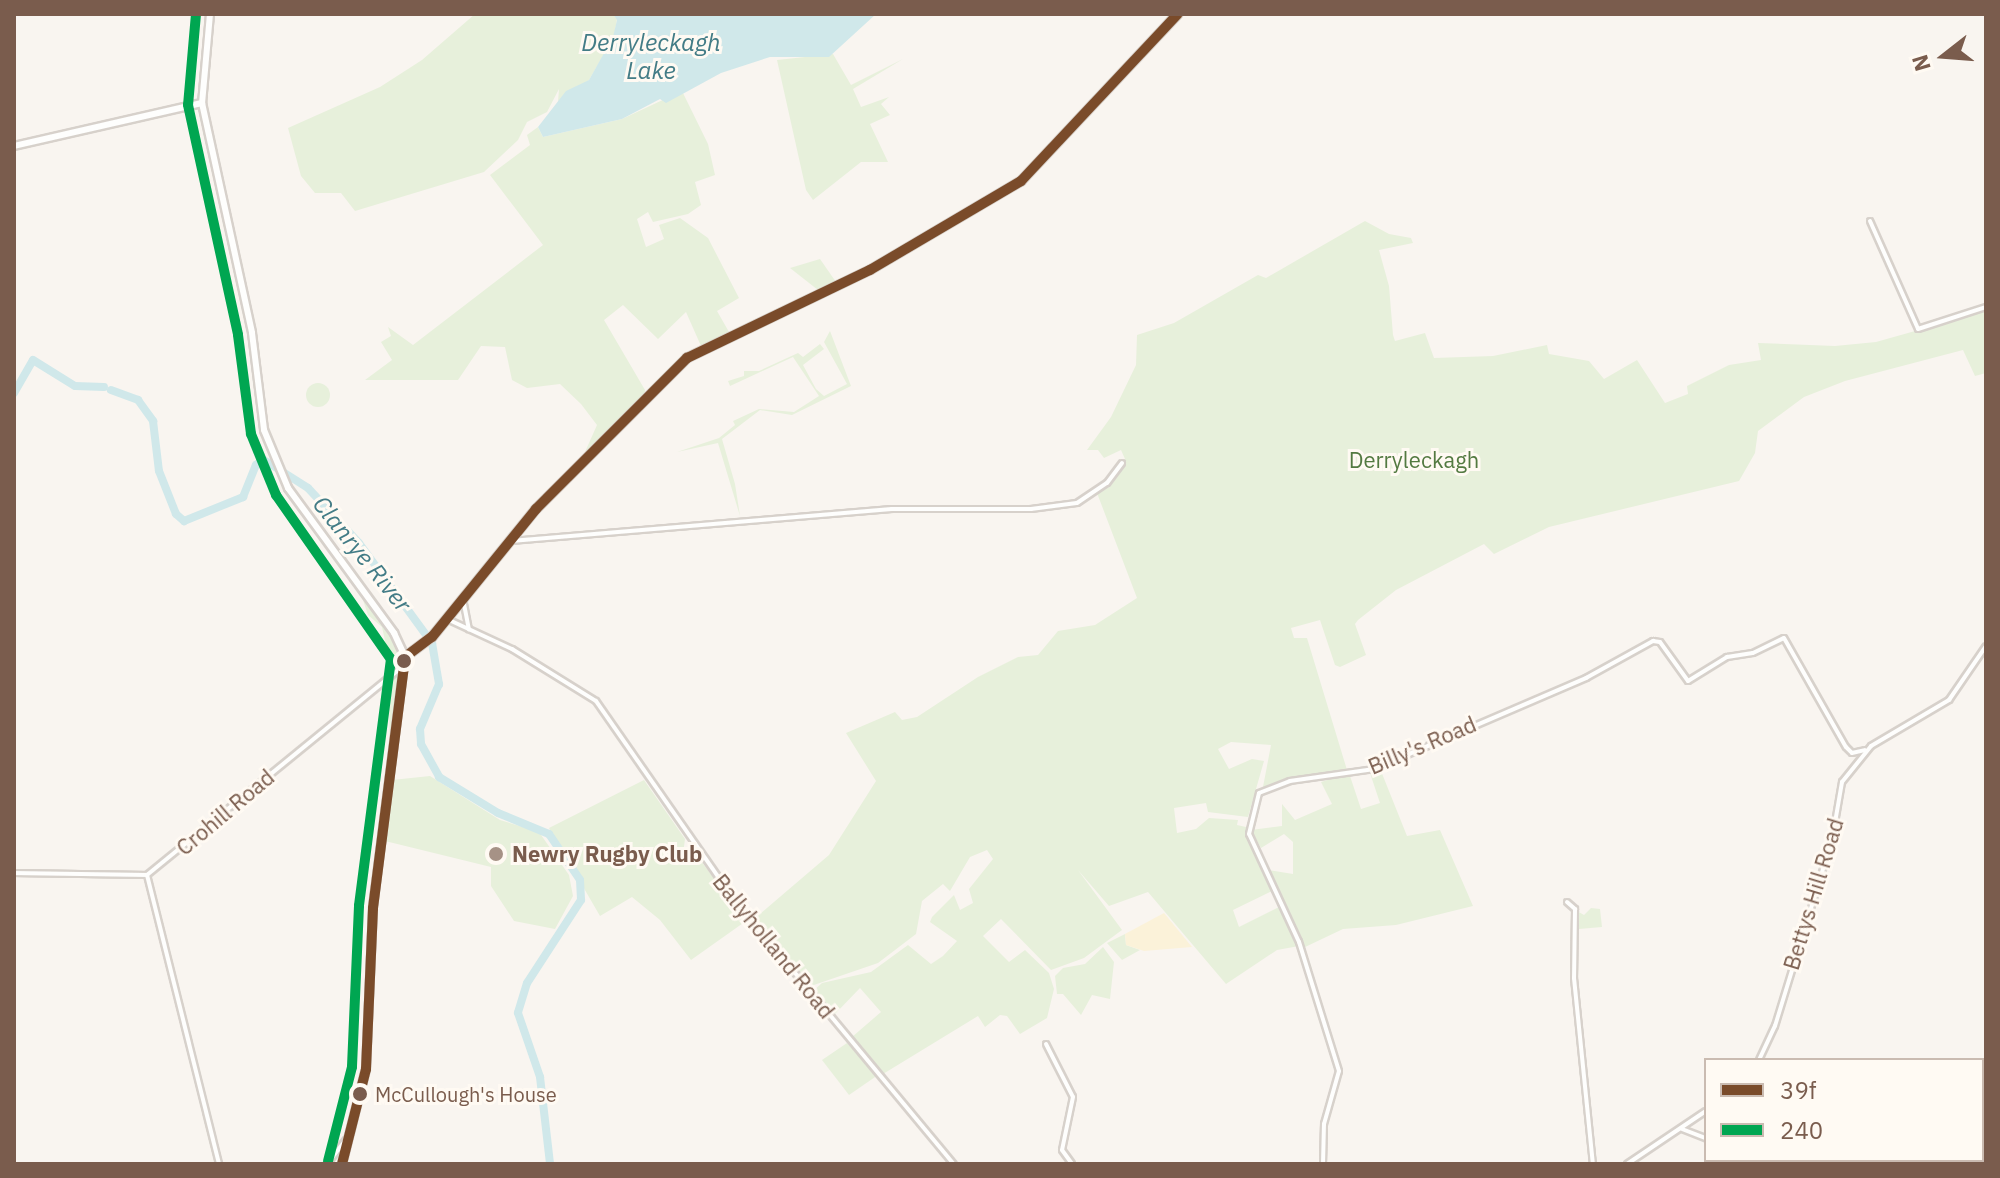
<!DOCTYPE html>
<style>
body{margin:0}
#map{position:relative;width:2000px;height:1178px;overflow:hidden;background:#f9f5f0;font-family:"IBM Plex Sans",sans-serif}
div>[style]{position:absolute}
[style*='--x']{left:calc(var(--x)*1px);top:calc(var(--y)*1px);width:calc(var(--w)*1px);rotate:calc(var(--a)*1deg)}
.green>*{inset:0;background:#e7f0db}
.round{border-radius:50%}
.sand>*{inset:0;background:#fbf2d9}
.water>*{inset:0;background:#d0e8ea}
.river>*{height:8px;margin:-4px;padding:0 4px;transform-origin:4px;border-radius:4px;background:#d0e8ea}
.roads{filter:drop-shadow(2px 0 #d7d1cb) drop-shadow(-2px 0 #d7d1cb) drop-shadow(0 2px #d7d1cb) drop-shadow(0 -2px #d7d1cb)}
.minor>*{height:4px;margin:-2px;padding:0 2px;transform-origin:2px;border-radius:2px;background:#fefefd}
.tertiary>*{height:6px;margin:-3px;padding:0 3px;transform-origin:3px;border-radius:3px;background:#fefefd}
.secondary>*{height:6px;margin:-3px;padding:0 3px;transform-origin:3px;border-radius:3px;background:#fefefd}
.bus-1>*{height:10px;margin:-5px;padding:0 5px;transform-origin:5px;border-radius:5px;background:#7a4b2a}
.bus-2>*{height:10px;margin:-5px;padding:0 5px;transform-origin:5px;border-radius:5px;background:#00a651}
.dots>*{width:22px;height:22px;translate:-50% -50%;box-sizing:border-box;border:4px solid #fffaf3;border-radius:50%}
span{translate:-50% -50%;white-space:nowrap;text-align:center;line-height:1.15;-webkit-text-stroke:6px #fffaf3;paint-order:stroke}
.bus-label{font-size:20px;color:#7a5c4d}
.left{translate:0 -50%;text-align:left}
.park-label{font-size:22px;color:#537a41}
.street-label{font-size:22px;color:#7a5c4d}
.poi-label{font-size:22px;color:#7a5c4d;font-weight:700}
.water-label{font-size:24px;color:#437c86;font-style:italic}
.frame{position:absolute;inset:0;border:16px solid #7a5c4d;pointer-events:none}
.legend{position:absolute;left:1704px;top:1058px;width:280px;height:104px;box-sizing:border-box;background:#fffaf3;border:2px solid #cabbb1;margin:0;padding:10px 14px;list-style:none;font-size:24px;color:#7a5c4d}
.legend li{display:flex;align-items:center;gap:16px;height:40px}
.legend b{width:40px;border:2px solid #cabbb1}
.north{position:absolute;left:1904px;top:16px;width:80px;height:80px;-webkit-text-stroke:6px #fffaf3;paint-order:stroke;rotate:253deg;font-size:22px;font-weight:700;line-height:32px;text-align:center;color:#7a5c4d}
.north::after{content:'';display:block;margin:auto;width:28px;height:36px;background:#7a5c4d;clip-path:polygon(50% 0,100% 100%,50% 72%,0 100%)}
</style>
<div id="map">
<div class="green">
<i style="clip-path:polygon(475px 14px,613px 14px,617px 19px,614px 37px,589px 80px,558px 102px,559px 89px,547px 112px,527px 122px,518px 140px,484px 172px,355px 211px,341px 193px,315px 193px,301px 176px,288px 128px,380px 87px,422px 60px)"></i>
<i style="clip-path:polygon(833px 54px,851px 85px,903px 59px,853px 89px,861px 107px,889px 97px,881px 104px,890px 115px,870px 124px,888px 162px,861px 162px,813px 200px,806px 190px,777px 60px)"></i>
<i style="clip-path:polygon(682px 91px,708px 144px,715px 175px,695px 182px,701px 205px,688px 214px,653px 222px,648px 212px,637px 219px,646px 247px,664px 239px,659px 225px,680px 218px,708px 238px,739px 298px,717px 311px,729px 332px,701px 346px,686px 312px,658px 339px,623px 305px,604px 320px,645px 390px,644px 399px,585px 452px,597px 425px,581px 404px,560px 384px,527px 388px,512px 380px,505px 347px,481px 346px,458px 380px,365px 380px,392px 360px,381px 342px,391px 336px,388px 327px,413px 345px,543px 245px,490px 175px,530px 145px,527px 135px,538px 127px,543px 137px,622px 119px)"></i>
<i style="clip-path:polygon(1365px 221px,1389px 234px,1411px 238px,1413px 243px,1379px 250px,1389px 286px,1393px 335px,1395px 341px,1425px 333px,1434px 358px,1493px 356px,1547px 345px,1549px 354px,1589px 361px,1604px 379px,1637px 360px,1665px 403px,1688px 394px,1687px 386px,1729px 365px,1761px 360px,1758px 343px,1835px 346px,1876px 342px,1986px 311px,1986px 373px,1975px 376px,1963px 350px,1845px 381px,1804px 397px,1758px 431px,1755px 453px,1739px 481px,1549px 527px,1494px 554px,1484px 544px,1396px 590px,1358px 620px,1355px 624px,1366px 655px,1340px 667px,1335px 665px,1320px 620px,1291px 628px,1294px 638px,1307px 638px,1347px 770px,1263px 787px,1271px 745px,1231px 742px,1218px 749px,1229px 769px,1252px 759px,1264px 761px,1248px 817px,1208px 812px,1206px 803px,1174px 808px,1177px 833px,1196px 829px,1209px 818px,1238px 820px,1237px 825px,1246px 827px,1274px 890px,1233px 910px,1239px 927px,1283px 905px,1299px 946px,1277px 950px,1226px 984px,1148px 892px,1109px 906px,1078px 870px,1122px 930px,1084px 958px,1051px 970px,1001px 919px,983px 936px,1009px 962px,1025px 950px,1049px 973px,1054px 989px,1047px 1018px,1020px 1034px,1007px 1016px,1000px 1015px,985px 1027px,978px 1016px,883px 1074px,852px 1037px,881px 1012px,860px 988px,834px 1015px,813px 991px,822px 983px,871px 972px,908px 945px,931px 964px,943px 956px,957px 941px,930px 922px,932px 917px,954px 895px,960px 910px,973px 903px,969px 889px,993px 859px,987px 850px,970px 857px,950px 891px,943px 884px,922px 901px,916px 934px,878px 963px,808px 987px,754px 919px,829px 855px,876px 781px,846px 733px,895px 712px,902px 720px,917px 717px,978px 677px,1018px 657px,1038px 655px,1058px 631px,1095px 625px,1137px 598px,1097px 493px,1125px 459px,1121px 450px,1104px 458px,1098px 450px,1087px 450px,1111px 417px,1136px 365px,1137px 335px,1174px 323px,1258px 275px,1266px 278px)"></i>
<i style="clip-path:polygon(820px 259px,836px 282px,818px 290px,790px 268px)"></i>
<i style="clip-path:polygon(830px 331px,851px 386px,792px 415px,760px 410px,722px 439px,735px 484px,740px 516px,718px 443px,677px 452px,719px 438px,735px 425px,733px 421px,759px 409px,794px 412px,819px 396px,793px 357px,730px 386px,728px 381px,744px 376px,744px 371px,759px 371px,798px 353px,803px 357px,820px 344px,824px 349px,803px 365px,816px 389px,824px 396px,847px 384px,824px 342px)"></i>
<i class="round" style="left:306px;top:383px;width:24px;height:24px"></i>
<i style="clip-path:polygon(360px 591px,396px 640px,402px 658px,392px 672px,382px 627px,368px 615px)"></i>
<i style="clip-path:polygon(402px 672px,390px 760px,389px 696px,382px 687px)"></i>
<i style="clip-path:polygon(1381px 771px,1407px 836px,1440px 830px,1473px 906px,1396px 925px,1343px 929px,1303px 948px,1269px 870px,1293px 874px,1293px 842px,1284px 834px,1261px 848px,1251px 830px,1282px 826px,1282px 804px,1295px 820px,1332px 804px,1321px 782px,1337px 777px,1350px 776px,1361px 809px,1380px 803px,1370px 773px)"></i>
<i style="clip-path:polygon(430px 776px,500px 820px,539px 832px,569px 875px,573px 896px,555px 929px,514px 921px,491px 886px,491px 867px,385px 841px,392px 780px)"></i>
<i style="clip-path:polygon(644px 780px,685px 839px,683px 854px,698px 857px,746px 921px,691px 960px,660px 920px,632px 897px,600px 916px,549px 828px)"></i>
<i style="clip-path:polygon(1591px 908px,1600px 909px,1602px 927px,1579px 929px,1577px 911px,1584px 915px)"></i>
<i style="clip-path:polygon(1125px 934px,1126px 945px,1140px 950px,1122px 960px,1107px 943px)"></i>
<i style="clip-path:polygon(1103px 947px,1114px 962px,1110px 999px,1092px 995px,1081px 1015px,1063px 994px,1057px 994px,1055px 976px,1063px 968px,1085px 964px)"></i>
<i style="clip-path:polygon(847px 1043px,878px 1075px,849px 1095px,822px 1060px)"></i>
</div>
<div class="sand">
<i style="clip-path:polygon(1164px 913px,1192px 947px,1144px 951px,1126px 945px,1125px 934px)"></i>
</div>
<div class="water">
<i style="clip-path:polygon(613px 14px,876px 14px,829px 57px,770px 57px,721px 73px,666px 103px,660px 99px,622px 119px,543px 137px,538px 127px,566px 91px,589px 80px,613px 37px,617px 20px)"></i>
</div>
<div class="river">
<i style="--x:111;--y:390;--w:29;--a:20"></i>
<i style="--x:138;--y:400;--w:26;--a:54"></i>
<i style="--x:153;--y:421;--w:50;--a:83.2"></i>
<i style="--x:159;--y:471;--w:46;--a:68.4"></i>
<i style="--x:176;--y:514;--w:11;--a:41"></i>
<i style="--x:184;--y:521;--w:64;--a:-22.1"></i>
<i style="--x:243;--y:497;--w:35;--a:-68"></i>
<i style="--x:256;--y:465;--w:9;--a:-32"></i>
<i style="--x:264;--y:460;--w:52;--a:32.5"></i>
<i style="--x:308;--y:488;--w:75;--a:47.2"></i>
<i style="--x:359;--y:543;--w:124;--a:53.9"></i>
<i style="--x:432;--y:643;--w:42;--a:80.3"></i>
<i style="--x:439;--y:684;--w:49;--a:112.9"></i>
<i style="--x:420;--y:729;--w:15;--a:86"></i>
<i style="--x:421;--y:744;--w:38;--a:61"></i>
<i style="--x:439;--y:777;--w:69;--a:31.4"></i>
<i style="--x:498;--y:813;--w:55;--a:22.4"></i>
<i style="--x:549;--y:834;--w:55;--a:56"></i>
<i style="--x:580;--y:880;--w:20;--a:87"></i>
<i style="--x:581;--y:900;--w:99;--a:123"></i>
<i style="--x:527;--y:983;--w:31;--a:107"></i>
<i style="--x:518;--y:1013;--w:68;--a:71"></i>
<i style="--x:540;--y:1077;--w:88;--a:83.4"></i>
<i style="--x:14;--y:393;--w:38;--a:-60"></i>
<i style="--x:33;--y:360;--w:49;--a:31.8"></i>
<i style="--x:75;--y:386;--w:29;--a:2"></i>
</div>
<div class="roads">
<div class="minor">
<i style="--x:1870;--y:221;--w:118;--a:66"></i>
<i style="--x:1918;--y:329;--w:71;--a:-17.9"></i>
<i style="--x:511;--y:541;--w:382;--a:-4.8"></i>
<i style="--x:892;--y:509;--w:139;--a:0"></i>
<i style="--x:1031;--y:509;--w:46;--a:-7.4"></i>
<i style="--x:1077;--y:503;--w:36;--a:-34"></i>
<i style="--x:1107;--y:483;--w:25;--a:-53"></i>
<i style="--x:463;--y:599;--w:31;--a:79"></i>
<i style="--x:447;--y:619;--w:72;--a:24.8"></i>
<i style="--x:512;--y:649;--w:99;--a:31.8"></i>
<i style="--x:596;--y:701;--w:239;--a:55.2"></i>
<i style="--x:732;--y:897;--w:347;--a:50.3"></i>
<i style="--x:14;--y:873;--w:133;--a:0.9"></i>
<i style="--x:147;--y:875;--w:330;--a:-39.2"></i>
<i style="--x:147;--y:875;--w:298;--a:76"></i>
<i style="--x:1567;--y:902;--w:11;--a:41"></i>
<i style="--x:1575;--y:909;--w:69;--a:90.8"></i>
<i style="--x:1574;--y:978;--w:187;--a:84.2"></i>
<i style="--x:1046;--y:1044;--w:59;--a:63"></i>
<i style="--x:1073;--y:1097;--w:54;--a:101.7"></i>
<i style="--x:1062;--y:1150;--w:17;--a:54"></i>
<i style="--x:1759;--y:1060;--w:38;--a:-65"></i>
<i style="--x:1775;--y:1026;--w:195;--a:-73"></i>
<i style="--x:1832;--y:840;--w:59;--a:-80.2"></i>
<i style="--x:1842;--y:782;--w:46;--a:-51.1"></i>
<i style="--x:1871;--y:746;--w:91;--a:-30.5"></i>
<i style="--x:1949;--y:700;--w:65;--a:-55.6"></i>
<i style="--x:1682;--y:1129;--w:26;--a:21"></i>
<i style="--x:1730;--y:1160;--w:5;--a:53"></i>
<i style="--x:327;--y:1164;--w:31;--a:-52"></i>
<i style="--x:1323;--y:1164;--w:40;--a:-88.6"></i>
<i style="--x:1324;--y:1124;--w:55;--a:-74.2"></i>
<i style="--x:1339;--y:1071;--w:135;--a:-107.2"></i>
<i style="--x:1299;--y:942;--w:119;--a:-114.8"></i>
<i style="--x:1249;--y:834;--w:42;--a:-76.3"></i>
<i style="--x:1259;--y:793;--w:33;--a:-21"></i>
<i style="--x:1290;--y:781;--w:85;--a:-8.1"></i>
<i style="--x:1374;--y:769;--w:231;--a:-23.2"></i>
<i style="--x:1586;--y:678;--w:77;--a:-28.9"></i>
<i style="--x:1653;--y:641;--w:7;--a:8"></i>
<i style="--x:1660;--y:642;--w:48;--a:54.3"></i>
<i style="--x:1688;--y:681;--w:46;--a:-31.6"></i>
<i style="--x:1727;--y:657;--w:26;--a:-9"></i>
<i style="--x:1753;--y:653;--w:34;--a:-26"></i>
<i style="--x:1784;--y:638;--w:125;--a:60.4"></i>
<i style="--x:1846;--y:747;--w:8;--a:45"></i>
<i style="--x:1852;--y:753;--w:13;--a:-13"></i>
<i style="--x:1627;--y:1164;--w:95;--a:-33.9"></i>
</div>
<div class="tertiary">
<i style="--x:14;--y:146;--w:193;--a:-12.9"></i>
<i style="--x:405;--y:657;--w:34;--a:-37"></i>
<i style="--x:432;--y:637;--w:165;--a:-50.9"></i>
<i style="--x:536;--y:509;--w:214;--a:-45"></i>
<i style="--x:687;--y:358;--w:203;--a:-25.7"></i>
<i style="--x:870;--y:270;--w:175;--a:-30.5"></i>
<i style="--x:1021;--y:181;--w:229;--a:-46.8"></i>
</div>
<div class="secondary">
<i style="--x:210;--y:14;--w:89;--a:95.1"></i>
<i style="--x:202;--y:103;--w:235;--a:77.7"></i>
<i style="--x:252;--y:333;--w:98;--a:82.9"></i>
<i style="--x:264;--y:430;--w:63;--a:67.5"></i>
<i style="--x:288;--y:488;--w:180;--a:53.8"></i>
<i style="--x:394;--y:633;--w:26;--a:65"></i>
<i style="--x:405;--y:657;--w:253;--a:97.3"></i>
<i style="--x:373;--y:908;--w:161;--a:92.5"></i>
<i style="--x:366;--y:1069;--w:98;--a:104.2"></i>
</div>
</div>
<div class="bus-1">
<i style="--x:342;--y:1164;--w:98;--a:-75.8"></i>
<i style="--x:366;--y:1069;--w:161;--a:-87.5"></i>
<i style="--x:373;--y:908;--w:253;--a:-82.7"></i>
<i style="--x:405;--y:657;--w:34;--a:-37"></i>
<i style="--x:432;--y:637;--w:165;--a:-50.9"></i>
<i style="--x:536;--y:509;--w:214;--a:-45"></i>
<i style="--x:687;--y:358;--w:203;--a:-25.7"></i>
<i style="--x:870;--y:270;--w:175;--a:-30.5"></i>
<i style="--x:1021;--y:181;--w:229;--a:-46.8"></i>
</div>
<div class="bus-2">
<i style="--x:196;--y:14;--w:91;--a:95"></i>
<i style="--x:188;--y:105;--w:235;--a:77.7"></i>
<i style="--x:238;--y:335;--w:100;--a:82.5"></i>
<i style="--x:251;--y:434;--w:66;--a:67.7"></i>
<i style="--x:276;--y:495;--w:200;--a:55"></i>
<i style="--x:391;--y:659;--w:249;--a:97.4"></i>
<i style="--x:359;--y:906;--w:161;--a:92.5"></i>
<i style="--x:352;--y:1067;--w:97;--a:104.3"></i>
</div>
<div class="dots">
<i style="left:404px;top:661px;background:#7a5c4d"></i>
<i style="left:496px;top:854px;background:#a69286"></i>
<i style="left:360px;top:1094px;background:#7a5c4d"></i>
</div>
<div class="bus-label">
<span class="left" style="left:375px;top:1094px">McCullough's House</span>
</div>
<div class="park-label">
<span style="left:1414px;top:460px">Derryleckagh</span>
</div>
<div class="street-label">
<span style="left:1422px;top:745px;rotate:-23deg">Billy's Road</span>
<span style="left:225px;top:812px;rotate:-40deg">Crohill Road</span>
<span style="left:1813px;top:894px;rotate:-73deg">Bettys Hill Road</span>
<span style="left:774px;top:946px;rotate:51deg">Ballyholland Road</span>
</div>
<div class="poi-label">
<span class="left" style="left:512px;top:854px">Newry Rugby Club</span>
</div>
<div class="water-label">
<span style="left:651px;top:57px">Derryleckagh<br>Lake</span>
<span style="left:362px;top:554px;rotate:51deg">Clanrye River</span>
</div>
<div class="frame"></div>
<ul class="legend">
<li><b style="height:10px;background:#7a4b2a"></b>39f</li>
<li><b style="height:10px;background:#00a651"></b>240</li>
</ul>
<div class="north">N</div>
</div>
